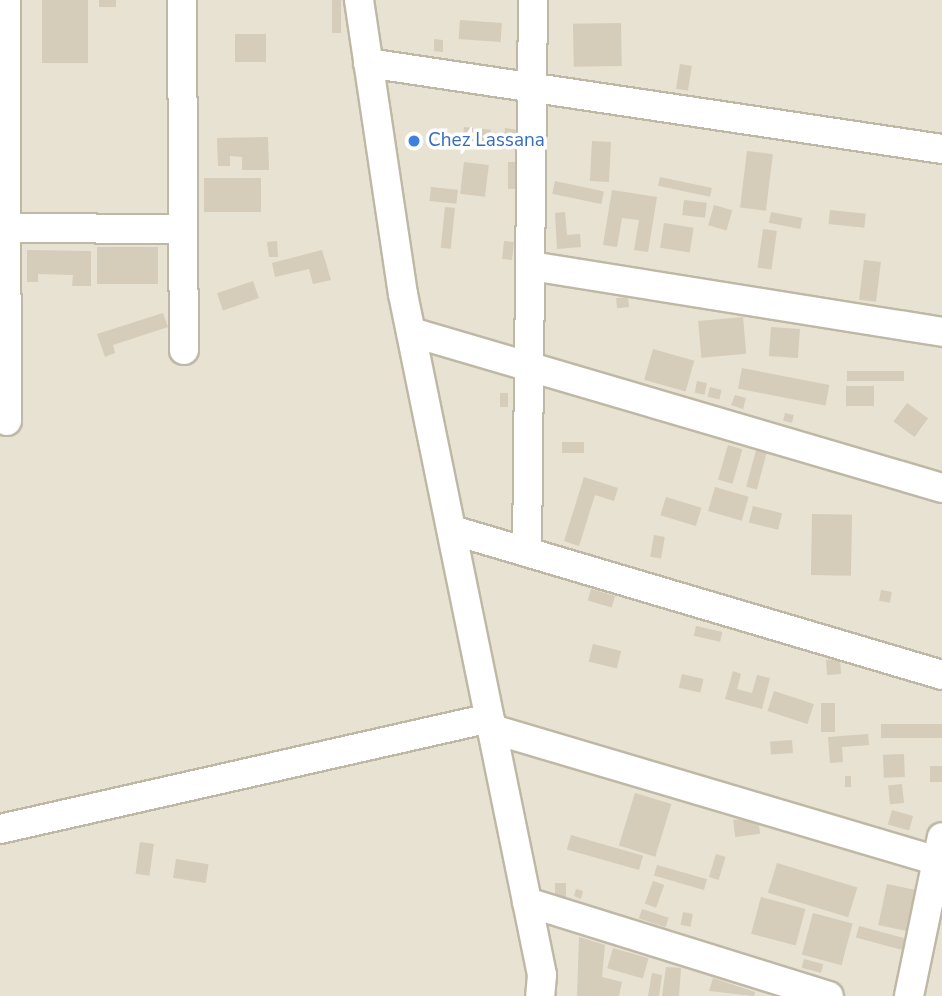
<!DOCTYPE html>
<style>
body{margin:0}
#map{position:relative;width:942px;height:996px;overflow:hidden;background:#f3f0e4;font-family:"Nunito Sans",sans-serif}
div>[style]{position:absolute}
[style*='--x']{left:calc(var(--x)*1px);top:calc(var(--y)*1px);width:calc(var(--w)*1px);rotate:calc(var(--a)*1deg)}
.residential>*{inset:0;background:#e7e2d2;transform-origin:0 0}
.building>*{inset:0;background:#d5ccb9;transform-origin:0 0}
.roads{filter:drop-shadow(2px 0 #bfb8a6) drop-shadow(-2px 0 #bfb8a6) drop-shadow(0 2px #bfb8a6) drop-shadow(0 -2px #bfb8a6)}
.street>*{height:28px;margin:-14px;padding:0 14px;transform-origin:14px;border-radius:14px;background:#fff}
.dots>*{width:19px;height:19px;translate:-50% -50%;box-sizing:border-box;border:4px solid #fff;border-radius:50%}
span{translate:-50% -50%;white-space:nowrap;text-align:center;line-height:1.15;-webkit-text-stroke:7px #fff;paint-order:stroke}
.shop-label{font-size:19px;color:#366cbe}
.left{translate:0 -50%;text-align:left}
</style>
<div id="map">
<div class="residential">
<i style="left:0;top:0;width:942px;height:996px"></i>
</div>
<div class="building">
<i style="left:42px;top:0;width:46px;height:63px"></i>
<i style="left:99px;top:0;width:17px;height:7px"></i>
<i style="left:332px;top:0;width:9px;height:33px"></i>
<i style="left:460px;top:20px;width:42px;height:19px;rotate:4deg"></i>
<i style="left:621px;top:23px;width:43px;height:48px;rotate:89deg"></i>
<i style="left:235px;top:34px;width:31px;height:28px"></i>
<i style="clip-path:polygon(434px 39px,443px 40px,443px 52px,434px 51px)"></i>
<i style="left:680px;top:64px;width:12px;height:25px;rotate:9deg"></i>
<i style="left:464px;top:127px;width:27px;height:13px;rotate:6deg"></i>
<i style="clip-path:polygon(505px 128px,517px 130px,515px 143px,504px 142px)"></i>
<i style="clip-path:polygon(268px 137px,269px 170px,242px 170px,242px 157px,230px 156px,230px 166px,218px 166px,217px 138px)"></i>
<i style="left:592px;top:141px;width:19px;height:40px;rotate:3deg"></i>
<i style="left:747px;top:151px;width:26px;height:57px;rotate:7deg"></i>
<i style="left:464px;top:162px;width:25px;height:32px;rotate:7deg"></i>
<i style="left:508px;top:162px;width:9px;height:27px"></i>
<i style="left:660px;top:177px;width:53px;height:9px;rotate:12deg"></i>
<i style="left:204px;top:178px;width:57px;height:34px"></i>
<i style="left:555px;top:181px;width:50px;height:13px;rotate:12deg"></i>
<i style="left:431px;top:187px;width:27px;height:14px;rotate:6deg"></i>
<i style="clip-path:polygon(612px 190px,657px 197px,648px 252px,634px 250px,639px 220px,622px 218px,617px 247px,603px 245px)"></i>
<i style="left:684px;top:200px;width:23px;height:15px;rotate:7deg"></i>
<i style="left:714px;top:205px;width:19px;height:21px;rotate:16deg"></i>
<i style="left:445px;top:207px;width:10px;height:41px;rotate:6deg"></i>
<i style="left:830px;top:210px;width:36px;height:14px;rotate:6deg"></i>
<i style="clip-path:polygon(565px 212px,567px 235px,580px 234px,581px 247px,557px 249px,555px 213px)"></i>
<i style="left:771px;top:212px;width:32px;height:11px;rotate:11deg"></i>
<i style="left:664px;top:223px;width:30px;height:25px;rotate:9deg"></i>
<i style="left:763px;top:229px;width:14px;height:39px;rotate:8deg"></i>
<i style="clip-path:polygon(277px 241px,278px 257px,269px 257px,267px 242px)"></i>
<i style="left:504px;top:241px;width:10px;height:18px;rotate:6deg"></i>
<i style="left:97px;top:247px;width:61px;height:37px"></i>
<i style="clip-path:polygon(27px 250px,91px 251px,91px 286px,72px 286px,73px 275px,38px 274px,38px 282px,27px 282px)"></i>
<i style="clip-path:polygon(322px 250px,331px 280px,313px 284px,309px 269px,275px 277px,272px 263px)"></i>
<i style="left:864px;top:260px;width:17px;height:40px;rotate:7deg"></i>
<i style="left:253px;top:281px;width:18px;height:38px;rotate:71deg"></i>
<i style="left:628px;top:297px;width:10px;height:12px;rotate:84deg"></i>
<i style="clip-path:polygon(163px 313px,168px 327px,113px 345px,115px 353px,105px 357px,97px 334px)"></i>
<i style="left:743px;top:317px;width:37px;height:45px;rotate:85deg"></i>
<i style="left:771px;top:327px;width:29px;height:29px;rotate:4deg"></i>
<i style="left:653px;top:349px;width:43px;height:32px;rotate:16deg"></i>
<i style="left:742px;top:368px;width:89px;height:21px;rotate:11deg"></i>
<i style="left:847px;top:371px;width:57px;height:10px"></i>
<i style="left:697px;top:381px;width:10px;height:12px;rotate:11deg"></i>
<i style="left:846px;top:386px;width:28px;height:20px"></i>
<i style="left:710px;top:387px;width:12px;height:10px;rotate:14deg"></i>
<i style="left:500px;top:393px;width:8px;height:14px"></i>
<i style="clip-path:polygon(735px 395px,746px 398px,743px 409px,731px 405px)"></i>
<i style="left:907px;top:403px;width:26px;height:23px;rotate:36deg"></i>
<i style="left:785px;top:413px;width:9px;height:8px;rotate:13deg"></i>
<i style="left:562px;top:442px;width:22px;height:11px"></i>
<i style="left:728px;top:445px;width:15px;height:36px;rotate:16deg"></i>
<i style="left:756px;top:450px;width:11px;height:38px;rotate:15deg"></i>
<i style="clip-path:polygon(584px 477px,618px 488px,614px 501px,595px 495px,579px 546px,564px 541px)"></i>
<i style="left:715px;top:487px;width:35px;height:25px;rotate:16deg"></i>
<i style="left:666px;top:497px;width:37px;height:19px;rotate:17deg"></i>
<i style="left:753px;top:506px;width:30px;height:17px;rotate:14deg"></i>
<i style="left:812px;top:514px;width:40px;height:61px;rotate:1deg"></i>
<i style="left:654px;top:535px;width:11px;height:22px;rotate:10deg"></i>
<i style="left:591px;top:589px;width:25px;height:12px;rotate:16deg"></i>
<i style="left:881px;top:590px;width:11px;height:11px;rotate:10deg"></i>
<i style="left:696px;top:626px;width:27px;height:10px;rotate:13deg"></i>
<i style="left:593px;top:644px;width:29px;height:18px;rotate:14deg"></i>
<i style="left:840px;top:659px;width:15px;height:14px;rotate:86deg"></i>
<i style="clip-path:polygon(733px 671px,741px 674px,737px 689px,752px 693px,757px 675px,770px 678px,762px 709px,725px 699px)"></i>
<i style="left:682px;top:674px;width:22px;height:14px;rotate:13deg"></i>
<i style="left:774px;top:691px;width:42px;height:21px;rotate:18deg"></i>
<i style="left:821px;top:703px;width:14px;height:29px"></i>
<i style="left:942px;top:724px;width:14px;height:61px;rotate:90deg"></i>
<i style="clip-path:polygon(868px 734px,869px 745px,842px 747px,843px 762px,830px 763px,828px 737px)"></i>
<i style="left:792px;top:740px;width:13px;height:22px;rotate:86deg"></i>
<i style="left:904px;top:754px;width:23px;height:21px;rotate:88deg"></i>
<i style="left:942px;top:766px;width:16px;height:12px;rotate:90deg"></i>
<i style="left:845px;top:776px;width:6px;height:11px"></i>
<i style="left:902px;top:784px;width:19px;height:14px;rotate:84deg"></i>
<i style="left:635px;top:793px;width:38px;height:55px;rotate:17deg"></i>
<i style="left:892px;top:810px;width:22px;height:15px;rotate:16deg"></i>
<i style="left:758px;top:817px;width:17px;height:25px;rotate:83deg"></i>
<i style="left:571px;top:835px;width:75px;height:15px;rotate:16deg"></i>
<i style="left:140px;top:842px;width:14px;height:32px;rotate:8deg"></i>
<i style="left:716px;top:854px;width:10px;height:24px;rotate:17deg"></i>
<i style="left:176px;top:859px;width:33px;height:19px;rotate:9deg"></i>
<i style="left:777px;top:863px;width:84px;height:31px;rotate:17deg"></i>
<i style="left:657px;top:865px;width:52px;height:11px;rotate:16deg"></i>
<i style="left:653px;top:881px;width:12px;height:24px;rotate:20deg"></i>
<i style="left:555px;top:883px;width:11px;height:15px"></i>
<i style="left:887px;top:884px;width:35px;height:42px;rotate:12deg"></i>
<i style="clip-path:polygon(576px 889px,583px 891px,581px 899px,574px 896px)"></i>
<i style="left:761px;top:897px;width:46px;height:38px;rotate:15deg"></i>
<i style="left:642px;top:909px;width:28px;height:10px;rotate:18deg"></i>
<i style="left:683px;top:912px;width:10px;height:13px;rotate:11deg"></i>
<i style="left:813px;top:913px;width:41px;height:43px;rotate:15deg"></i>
<i style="left:859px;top:926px;width:52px;height:12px;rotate:15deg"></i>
<i style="clip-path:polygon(579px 937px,605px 945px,602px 977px,622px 982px,619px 996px,577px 996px)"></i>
<i style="left:613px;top:948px;width:37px;height:21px;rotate:16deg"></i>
<i style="left:804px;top:959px;width:20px;height:9px;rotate:15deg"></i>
<i style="clip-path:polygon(666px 967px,681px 968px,679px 996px,662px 996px)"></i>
<i style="clip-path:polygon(652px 973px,662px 975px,659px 996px,648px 996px)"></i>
<i style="clip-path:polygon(713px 978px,755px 992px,754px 996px,709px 991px)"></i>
</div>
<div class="roads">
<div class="street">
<i style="--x:6;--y:0;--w:421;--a:89.9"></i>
<i style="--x:182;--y:0;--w:350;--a:89.7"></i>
<i style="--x:359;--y:0;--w:297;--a:81.5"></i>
<i style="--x:403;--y:294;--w:695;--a:78.46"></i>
<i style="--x:542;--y:975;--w:21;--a:95"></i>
<i style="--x:368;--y:63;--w:580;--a:8.52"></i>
<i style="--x:0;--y:228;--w:183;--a:0.3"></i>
<i style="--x:531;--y:266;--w:416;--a:9.1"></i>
<i style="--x:411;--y:332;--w:553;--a:16.37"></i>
<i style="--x:452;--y:530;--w:511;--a:16.48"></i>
<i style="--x:527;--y:552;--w:552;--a:-89.38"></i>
<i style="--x:492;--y:729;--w:469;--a:16.5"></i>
<i style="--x:0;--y:829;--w:502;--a:-12.76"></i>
<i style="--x:527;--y:902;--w:316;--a:17.3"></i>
<i style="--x:909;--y:996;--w:162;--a:-78.3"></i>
</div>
</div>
<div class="dots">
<i style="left:414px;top:141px;background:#3f7fe0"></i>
</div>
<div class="shop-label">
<span class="left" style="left:428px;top:141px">Chez Lassana</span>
</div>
</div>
